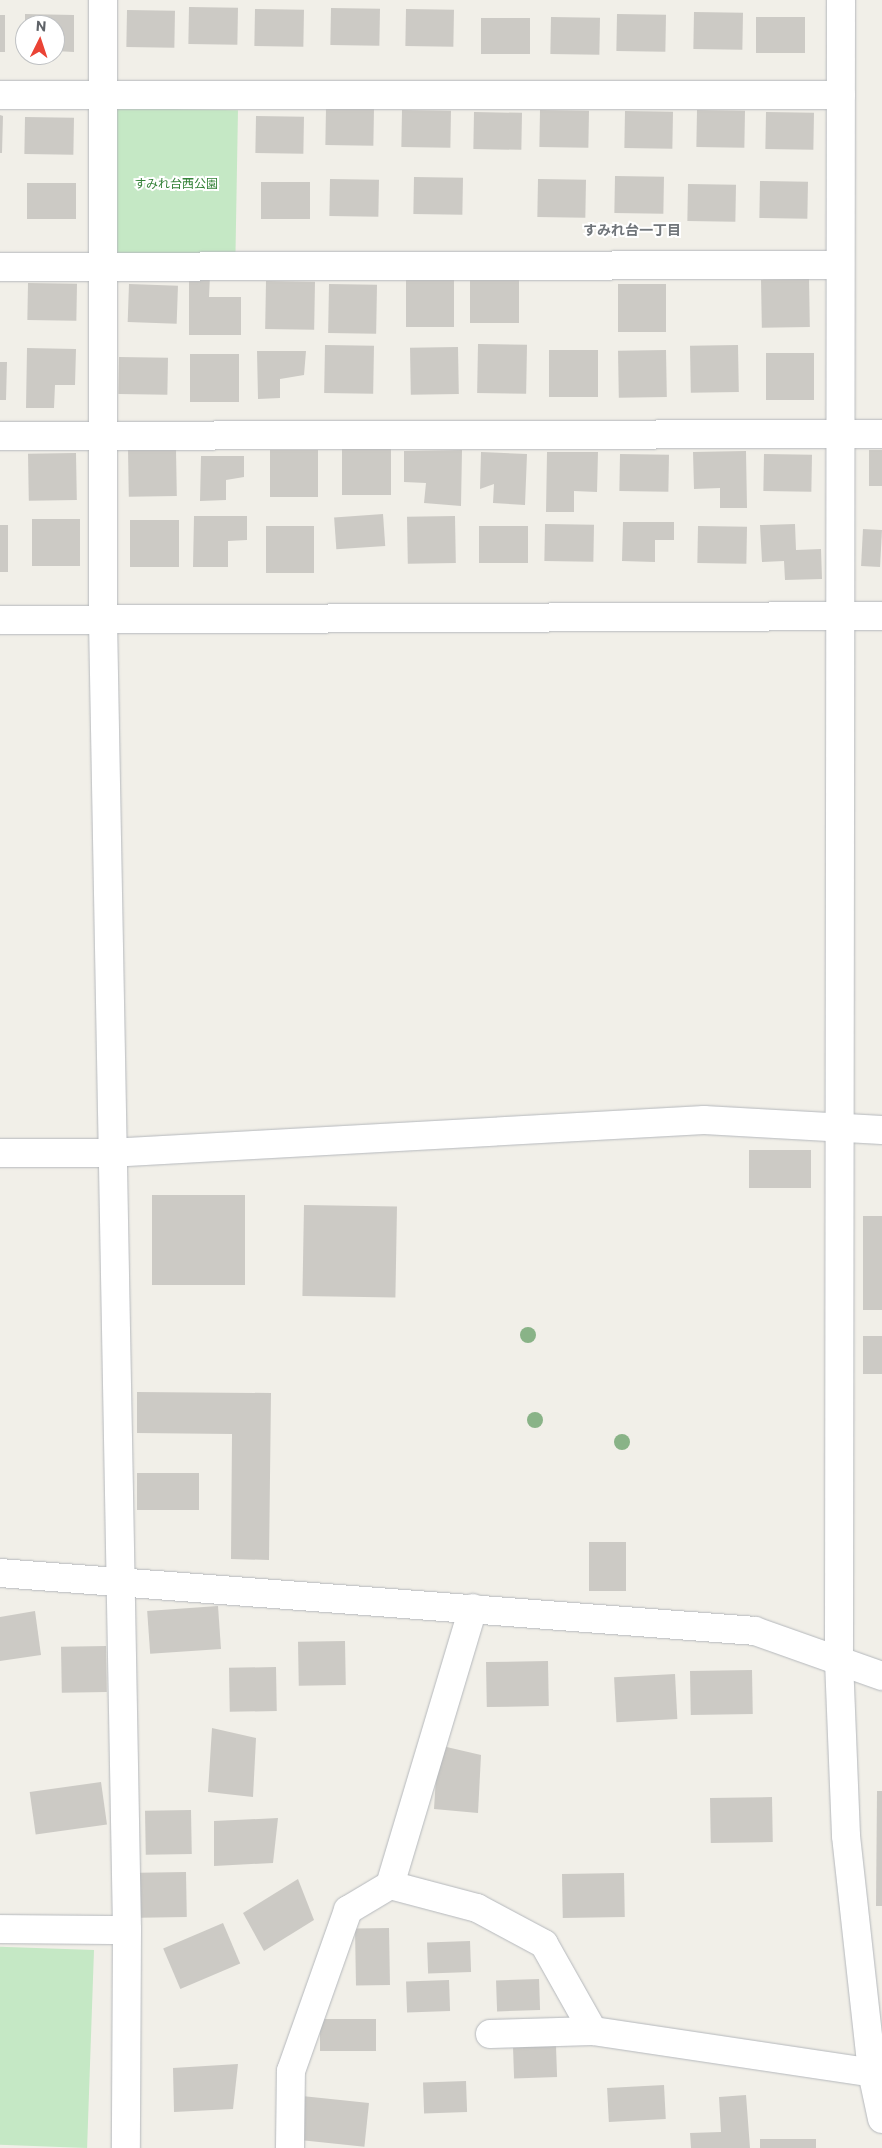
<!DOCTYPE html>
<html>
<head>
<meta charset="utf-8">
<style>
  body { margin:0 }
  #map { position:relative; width:882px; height:2148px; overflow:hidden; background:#f1efe8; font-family:Commissioner,"Noto Sans JP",sans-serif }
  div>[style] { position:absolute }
  .green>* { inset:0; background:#c5e8c5; transform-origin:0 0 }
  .building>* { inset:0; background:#cccac5; transform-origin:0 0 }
  .roads { filter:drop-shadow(0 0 1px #b5b8bc) drop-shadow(0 0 1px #b5b8bc) }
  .street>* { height:28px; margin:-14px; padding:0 14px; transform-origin:14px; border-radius:14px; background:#fff }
  .trees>* { width:16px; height:16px; margin:-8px; border-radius:50%; background:#89b387 }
  span { translate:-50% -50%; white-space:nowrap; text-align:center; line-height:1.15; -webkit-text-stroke:4px #fff; paint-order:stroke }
  .park-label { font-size:12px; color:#348238 }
  .neighbourhood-label { font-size:14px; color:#70757a; font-weight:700 }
  .north { position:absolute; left:15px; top:15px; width:50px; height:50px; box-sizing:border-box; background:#fff; border:1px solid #bfc1c3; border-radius:50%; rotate:4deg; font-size:14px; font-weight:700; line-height:20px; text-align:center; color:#5f6368 }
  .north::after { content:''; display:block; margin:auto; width:18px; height:22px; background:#ea4335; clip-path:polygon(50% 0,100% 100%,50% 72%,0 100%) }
</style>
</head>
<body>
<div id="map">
  <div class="green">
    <i style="left:114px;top:108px;width:124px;height:149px;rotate:1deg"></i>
    <i style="left:94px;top:1950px;width:198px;height:94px;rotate:92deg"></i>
  </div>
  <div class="building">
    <i style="left:189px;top:7px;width:49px;height:37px;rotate:1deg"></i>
    <i style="left:331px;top:8px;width:49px;height:37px;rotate:1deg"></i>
    <i style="left:255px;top:9px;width:49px;height:37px;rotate:1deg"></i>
    <i style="left:406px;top:9px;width:48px;height:37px;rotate:1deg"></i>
    <i style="left:127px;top:10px;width:48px;height:37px;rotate:1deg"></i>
    <i style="left:694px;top:12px;width:49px;height:37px;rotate:1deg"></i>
    <i style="clip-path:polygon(25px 14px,74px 15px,74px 52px,55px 51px,55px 25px,25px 25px)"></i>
    <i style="left:617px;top:14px;width:49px;height:37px;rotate:1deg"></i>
    <i style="left:0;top:15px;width:5px;height:37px"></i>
    <i style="left:551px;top:17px;width:49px;height:37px;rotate:1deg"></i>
    <i style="left:756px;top:17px;width:49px;height:36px"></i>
    <i style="left:481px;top:18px;width:49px;height:36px"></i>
    <i style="left:326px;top:108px;width:48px;height:37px;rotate:1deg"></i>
    <i style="left:402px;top:110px;width:49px;height:37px;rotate:1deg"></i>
    <i style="left:540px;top:110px;width:49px;height:37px;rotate:1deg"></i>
    <i style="left:697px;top:110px;width:48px;height:37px;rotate:1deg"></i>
    <i style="left:625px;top:111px;width:48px;height:37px;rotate:1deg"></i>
    <i style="left:474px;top:112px;width:48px;height:37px;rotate:1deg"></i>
    <i style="left:766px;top:112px;width:48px;height:37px;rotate:1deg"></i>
    <i style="clip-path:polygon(0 115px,3px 116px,2px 153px,0 153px)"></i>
    <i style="left:256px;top:116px;width:48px;height:37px;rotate:1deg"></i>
    <i style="left:25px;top:117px;width:49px;height:37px;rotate:1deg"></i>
    <i style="left:615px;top:176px;width:49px;height:37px;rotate:1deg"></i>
    <i style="left:414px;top:177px;width:49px;height:37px;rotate:1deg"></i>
    <i style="left:330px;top:179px;width:49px;height:37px;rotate:1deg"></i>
    <i style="left:538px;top:179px;width:48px;height:38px;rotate:1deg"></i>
    <i style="left:760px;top:181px;width:48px;height:37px;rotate:1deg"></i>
    <i style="left:261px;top:182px;width:49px;height:37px"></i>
    <i style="left:27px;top:183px;width:49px;height:36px"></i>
    <i style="left:688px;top:184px;width:48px;height:37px;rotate:1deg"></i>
    <i style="left:470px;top:275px;width:49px;height:48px"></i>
    <i style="clip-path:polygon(189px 276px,210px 276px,209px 297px,241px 297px,241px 335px,189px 335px)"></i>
    <i style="left:406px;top:279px;width:48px;height:48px"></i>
    <i style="left:809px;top:279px;width:48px;height:48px;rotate:89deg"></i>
    <i style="left:266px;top:281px;width:49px;height:48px;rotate:1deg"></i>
    <i style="left:28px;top:283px;width:49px;height:37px;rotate:1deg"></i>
    <i style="left:129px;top:284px;width:49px;height:38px;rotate:2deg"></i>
    <i style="left:329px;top:284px;width:48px;height:49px;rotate:1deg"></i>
    <i style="left:618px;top:284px;width:48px;height:48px"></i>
    <i style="left:478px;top:344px;width:49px;height:49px;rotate:1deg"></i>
    <i style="left:325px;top:345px;width:49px;height:48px;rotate:1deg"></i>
    <i style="left:738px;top:345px;width:47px;height:48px;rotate:89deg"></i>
    <i style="left:458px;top:347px;width:47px;height:48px;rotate:89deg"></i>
    <i style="clip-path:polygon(27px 348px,76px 349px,75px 385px,55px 385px,54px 408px,26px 408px)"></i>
    <i style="left:598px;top:350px;width:47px;height:49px;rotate:90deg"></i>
    <i style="left:666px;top:350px;width:47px;height:48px;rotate:89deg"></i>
    <i style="clip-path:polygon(257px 351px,306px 351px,304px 375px,280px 379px,280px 398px,258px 399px)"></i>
    <i style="left:814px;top:353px;width:47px;height:48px;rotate:90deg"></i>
    <i style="left:190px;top:354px;width:49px;height:48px"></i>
    <i style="left:119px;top:357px;width:49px;height:37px;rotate:1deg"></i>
    <i style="clip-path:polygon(0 362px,7px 362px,6px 400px,0 400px)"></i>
    <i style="left:391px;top:448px;width:47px;height:49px;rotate:90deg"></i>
    <i style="left:176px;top:449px;width:47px;height:48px;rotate:89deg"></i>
    <i style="left:318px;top:450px;width:47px;height:48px;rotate:90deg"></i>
    <i style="clip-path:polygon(462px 450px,461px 506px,424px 503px,426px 483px,404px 482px,404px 451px)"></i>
    <i style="left:869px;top:450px;width:13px;height:36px"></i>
    <i style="clip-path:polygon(746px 451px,747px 508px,720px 508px,720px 488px,694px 489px,693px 452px)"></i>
    <i style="clip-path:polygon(481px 452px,527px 454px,525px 505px,493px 503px,494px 484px,480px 489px)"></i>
    <i style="clip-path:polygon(547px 452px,598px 452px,597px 492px,574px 491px,574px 512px,546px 512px)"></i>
    <i style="left:76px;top:453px;width:47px;height:48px;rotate:89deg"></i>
    <i style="left:620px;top:454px;width:49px;height:37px;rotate:1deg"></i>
    <i style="left:764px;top:454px;width:48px;height:37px;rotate:1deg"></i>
    <i style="clip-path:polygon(201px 456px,244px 456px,244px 477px,226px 480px,226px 500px,200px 501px)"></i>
    <i style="left:383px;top:514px;width:32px;height:49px;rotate:86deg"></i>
    <i style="clip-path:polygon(194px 516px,247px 516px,247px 540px,228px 541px,228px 567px,193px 567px)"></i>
    <i style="left:455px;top:516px;width:47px;height:48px;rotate:89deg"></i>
    <i style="left:32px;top:519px;width:48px;height:47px"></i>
    <i style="left:130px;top:520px;width:49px;height:47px"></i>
    <i style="clip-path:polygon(623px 522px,674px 522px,674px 540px,655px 540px,655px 562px,622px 561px)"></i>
    <i style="left:545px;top:524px;width:49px;height:37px;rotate:1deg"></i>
    <i style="clip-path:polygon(795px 524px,796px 550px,821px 549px,822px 579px,785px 580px,784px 561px,762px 562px,760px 525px)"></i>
    <i style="left:0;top:525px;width:8px;height:47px"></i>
    <i style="left:266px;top:526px;width:48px;height:47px"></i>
    <i style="left:479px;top:526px;width:49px;height:37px"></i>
    <i style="left:698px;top:526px;width:49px;height:37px;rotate:1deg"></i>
    <i style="left:863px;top:529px;width:19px;height:37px;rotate:3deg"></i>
    <i style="left:749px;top:1150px;width:62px;height:38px"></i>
    <i style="left:152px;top:1195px;width:93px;height:90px"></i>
    <i style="left:304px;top:1205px;width:93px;height:91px;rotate:1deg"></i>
    <i style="left:863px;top:1216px;width:19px;height:94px"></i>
    <i style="left:863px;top:1336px;width:19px;height:38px"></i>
    <i style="clip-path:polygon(137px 1392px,271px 1393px,269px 1560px,231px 1559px,232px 1434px,137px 1433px)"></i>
    <i style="left:137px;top:1473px;width:62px;height:37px"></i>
    <i style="left:589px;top:1542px;width:37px;height:49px"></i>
    <i style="left:218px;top:1606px;width:43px;height:71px;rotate:86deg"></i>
    <i style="clip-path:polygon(35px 1611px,41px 1655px,0 1661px,0 1617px)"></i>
    <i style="left:345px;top:1641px;width:44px;height:47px;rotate:89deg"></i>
    <i style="left:106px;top:1646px;width:46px;height:45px;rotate:89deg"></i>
    <i style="left:548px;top:1661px;width:45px;height:62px;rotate:89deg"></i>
    <i style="left:276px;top:1667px;width:44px;height:47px;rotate:89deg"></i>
    <i style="left:752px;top:1670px;width:44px;height:62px;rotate:89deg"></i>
    <i style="left:675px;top:1674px;width:45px;height:61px;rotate:87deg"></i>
    <i style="clip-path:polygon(212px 1728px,256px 1738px,253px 1797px,208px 1792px)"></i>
    <i style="clip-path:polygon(438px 1745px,481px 1755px,478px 1813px,434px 1809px)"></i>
    <i style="left:101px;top:1782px;width:43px;height:72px;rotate:82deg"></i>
    <i style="clip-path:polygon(877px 1791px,882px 1791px,882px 1906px,876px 1906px)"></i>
    <i style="left:772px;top:1797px;width:45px;height:62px;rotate:89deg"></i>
    <i style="left:191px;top:1810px;width:44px;height:46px;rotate:89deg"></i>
    <i style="clip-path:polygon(278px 1818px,273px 1863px,214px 1866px,214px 1821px)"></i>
    <i style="left:186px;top:1872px;width:45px;height:47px;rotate:89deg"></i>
    <i style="left:624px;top:1873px;width:44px;height:62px;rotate:89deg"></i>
    <i style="clip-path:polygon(298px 1879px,314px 1920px,264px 1951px,243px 1913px)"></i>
    <i style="left:223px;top:1923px;width:44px;height:65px;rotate:67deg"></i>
    <i style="left:389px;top:1928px;width:57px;height:34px;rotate:89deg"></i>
    <i style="left:470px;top:1941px;width:31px;height:43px;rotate:88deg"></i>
    <i style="left:539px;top:1979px;width:31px;height:43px;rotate:88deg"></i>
    <i style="left:449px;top:1980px;width:31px;height:43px;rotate:88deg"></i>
    <i style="left:320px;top:2019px;width:56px;height:32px"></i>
    <i style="left:556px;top:2046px;width:31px;height:43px;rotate:88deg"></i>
    <i style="clip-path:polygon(238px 2064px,233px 2109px,174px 2112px,173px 2068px)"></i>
    <i style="left:466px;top:2081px;width:31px;height:43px;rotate:88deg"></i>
    <i style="left:664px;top:2085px;width:34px;height:57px;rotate:87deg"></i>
    <i style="clip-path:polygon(746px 2095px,750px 2148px,691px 2148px,690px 2133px,721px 2132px,719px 2097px)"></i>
    <i style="left:369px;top:2103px;width:44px;height:65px;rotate:96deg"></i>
    <i style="left:760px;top:2139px;width:56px;height:9px"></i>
  </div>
  <div class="roads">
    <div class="street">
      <i style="left:103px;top:0;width:620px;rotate:90deg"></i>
      <i style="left:103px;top:620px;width:1310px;rotate:88.95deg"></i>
      <i style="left:127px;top:1930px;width:218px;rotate:90.3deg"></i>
      <i style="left:841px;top:0;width:1661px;rotate:90.07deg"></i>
      <i style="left:839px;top:1661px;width:175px;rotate:87.7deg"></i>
      <i style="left:846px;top:1836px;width:237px;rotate:83.7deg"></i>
      <i style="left:872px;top:2072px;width:48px;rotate:78deg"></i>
      <i style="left:0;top:95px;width:841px"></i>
      <i style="left:0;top:267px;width:840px;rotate:-0.14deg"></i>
      <i style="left:0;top:436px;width:882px;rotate:-0.13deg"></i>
      <i style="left:0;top:620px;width:882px;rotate:-0.26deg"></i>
      <i style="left:0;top:1153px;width:109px"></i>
      <i style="left:109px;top:1153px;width:596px;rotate:-3.17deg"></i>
      <i style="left:704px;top:1120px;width:178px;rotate:3.2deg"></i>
      <i style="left:0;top:1573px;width:757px;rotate:4.39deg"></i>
      <i style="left:755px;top:1631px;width:135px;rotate:19.5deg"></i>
      <i style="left:390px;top:1885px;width:90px;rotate:14.8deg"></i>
      <i style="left:477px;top:1908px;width:76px;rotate:28.2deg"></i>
      <i style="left:544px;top:1944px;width:100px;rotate:60.6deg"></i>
      <i style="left:0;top:1929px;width:127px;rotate:0.5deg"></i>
      <i style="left:490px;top:2034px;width:103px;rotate:-1.7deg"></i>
      <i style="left:593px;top:2031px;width:292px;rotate:8.5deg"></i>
      <i style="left:290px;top:2148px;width:77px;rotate:-89.3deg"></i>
      <i style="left:291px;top:2071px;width:171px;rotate:-70.5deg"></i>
      <i style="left:348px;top:1910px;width:49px;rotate:-30.8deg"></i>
      <i style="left:390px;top:1885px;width:289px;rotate:-73.3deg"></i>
    </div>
  </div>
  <div class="trees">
    <i style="left:528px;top:1335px"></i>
    <i style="left:535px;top:1420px"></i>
    <i style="left:622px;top:1442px"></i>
  </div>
  <div class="park-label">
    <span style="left:176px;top:184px">すみれ台西公園</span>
  </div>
  <div class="neighbourhood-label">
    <span style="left:632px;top:230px">すみれ台一丁目</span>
  </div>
  <div class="north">N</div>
</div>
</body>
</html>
